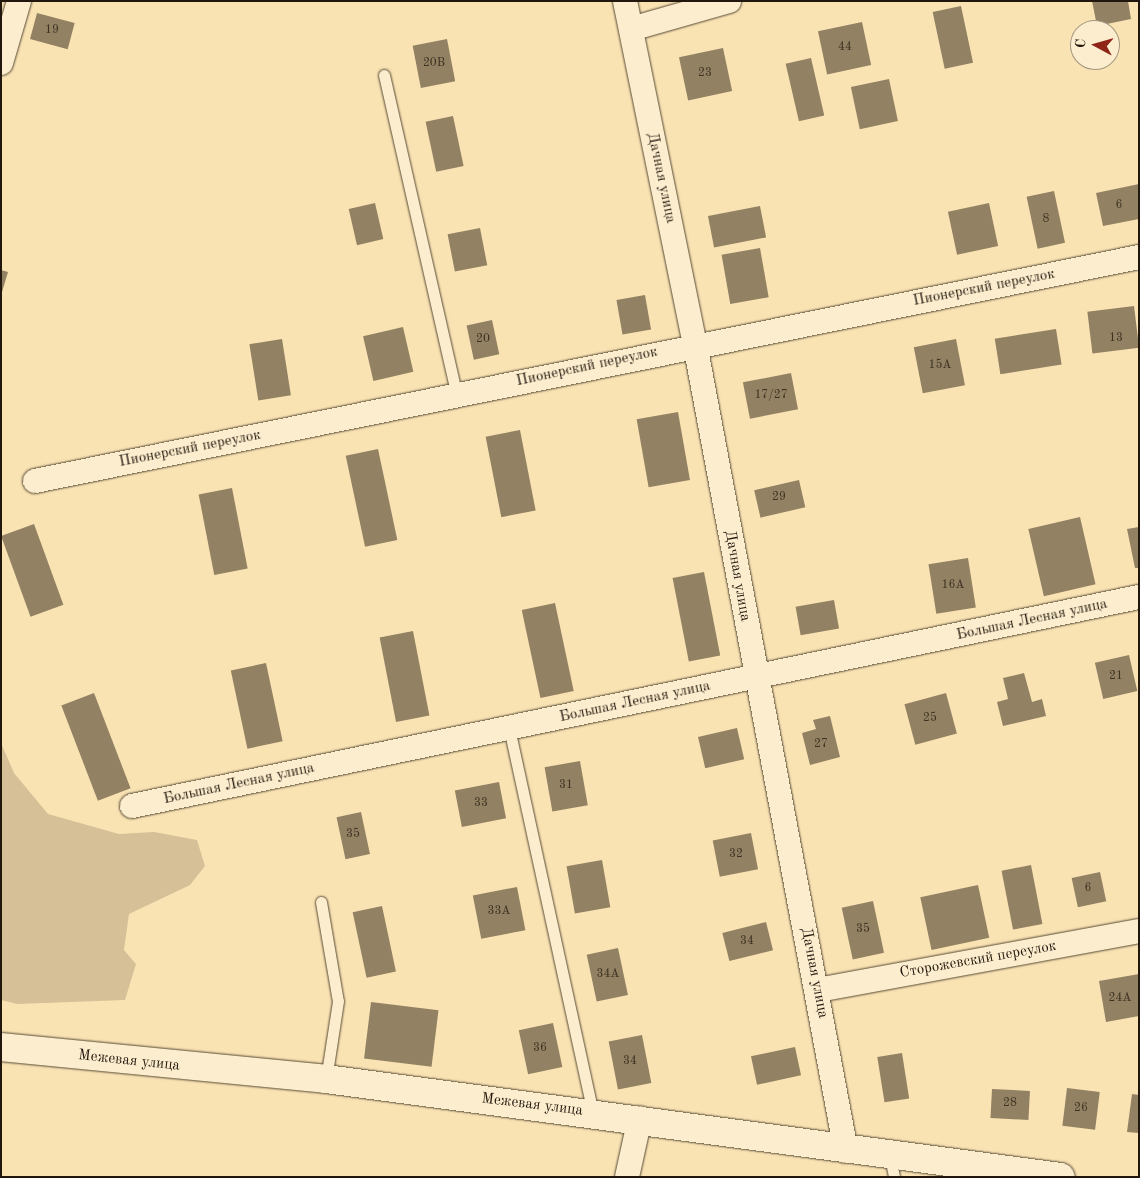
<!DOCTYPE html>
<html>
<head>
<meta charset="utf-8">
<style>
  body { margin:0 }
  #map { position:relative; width:1140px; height:1178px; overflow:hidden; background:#fae3b3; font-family:"Old Standard TT",serif }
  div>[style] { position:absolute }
  .green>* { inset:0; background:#d5c097 }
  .building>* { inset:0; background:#928163; transform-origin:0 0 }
  .roads { filter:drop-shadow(0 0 1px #574a36) drop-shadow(0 0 1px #574a36) }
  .lane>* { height:11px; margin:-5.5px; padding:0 5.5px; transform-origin:5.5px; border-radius:5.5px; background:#fcedce }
  .street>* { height:24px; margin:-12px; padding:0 12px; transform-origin:12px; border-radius:12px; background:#fcedce }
  .secondary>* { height:28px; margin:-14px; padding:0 14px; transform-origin:14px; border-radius:14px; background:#fcedce }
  span { translate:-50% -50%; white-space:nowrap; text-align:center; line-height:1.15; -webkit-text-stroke:5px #fcedce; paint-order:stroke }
  .number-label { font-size:12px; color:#3d3222 }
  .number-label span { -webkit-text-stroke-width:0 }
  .street-label { font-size:15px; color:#21170d }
  .frame { position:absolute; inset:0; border:2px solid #21170d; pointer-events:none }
  .north { position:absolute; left:1070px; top:20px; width:50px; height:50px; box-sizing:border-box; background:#fcedce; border:1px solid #a49781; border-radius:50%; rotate:276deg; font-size:14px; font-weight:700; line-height:20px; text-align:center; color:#21170d }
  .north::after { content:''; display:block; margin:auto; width:18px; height:22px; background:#8f2418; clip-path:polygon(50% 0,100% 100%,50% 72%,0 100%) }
</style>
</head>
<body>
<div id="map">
  <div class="green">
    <i style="clip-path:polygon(1px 743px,14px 773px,48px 814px,119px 834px,154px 832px,197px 840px,205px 866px,190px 885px,129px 914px,124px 950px,136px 964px,125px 1000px,17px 1004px,1px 1000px)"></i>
  </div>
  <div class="building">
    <i style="clip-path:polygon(1092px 1px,1128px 1px,1131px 19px,1097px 26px)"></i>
    <i style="left:961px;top:6px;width:58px;height:29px;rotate:78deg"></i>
    <i style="left:37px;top:13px;width:39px;height:27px;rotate:15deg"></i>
    <i style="left:862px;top:22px;width:44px;height:45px;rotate:78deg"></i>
    <i style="left:447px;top:39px;width:43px;height:35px;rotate:79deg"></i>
    <i style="left:723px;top:48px;width:44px;height:45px;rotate:78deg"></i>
    <i style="left:811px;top:58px;width:59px;height:26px;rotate:77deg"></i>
    <i style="left:889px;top:79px;width:43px;height:39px;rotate:78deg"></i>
    <i style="left:453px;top:116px;width:51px;height:28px;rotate:78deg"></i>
    <i style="clip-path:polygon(1139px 184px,1139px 219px,1103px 226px,1096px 193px)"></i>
    <i style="left:1054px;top:191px;width:53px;height:28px;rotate:78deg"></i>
    <i style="left:375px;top:203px;width:37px;height:27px;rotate:77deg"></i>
    <i style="left:989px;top:203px;width:44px;height:42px;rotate:78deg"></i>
    <i style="left:760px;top:206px;width:32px;height:53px;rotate:79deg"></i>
    <i style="left:480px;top:228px;width:38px;height:33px;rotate:79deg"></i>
    <i style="left:760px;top:248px;width:50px;height:39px;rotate:80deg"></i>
    <i style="clip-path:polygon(1px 270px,8px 272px,2px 292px,1px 292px)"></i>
    <i style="left:645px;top:295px;width:35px;height:29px;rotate:80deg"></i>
    <i style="left:1134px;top:306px;width:42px;height:47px;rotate:83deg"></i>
    <i style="left:492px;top:320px;width:35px;height:26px;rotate:78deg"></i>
    <i style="left:403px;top:327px;width:46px;height:41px;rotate:77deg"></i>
    <i style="left:1056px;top:329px;width:36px;height:62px;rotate:81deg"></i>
    <i style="left:282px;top:339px;width:57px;height:33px;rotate:81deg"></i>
    <i style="left:956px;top:339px;width:47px;height:43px;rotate:79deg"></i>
    <i style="left:791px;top:373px;width:37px;height:49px;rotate:79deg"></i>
    <i style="left:678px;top:412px;width:69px;height:42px;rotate:80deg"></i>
    <i style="left:520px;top:430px;width:82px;height:35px;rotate:79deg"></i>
    <i style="left:378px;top:449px;width:93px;height:33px;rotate:78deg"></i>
    <i style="left:799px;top:480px;width:28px;height:46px;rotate:77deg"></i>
    <i style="left:232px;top:488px;width:82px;height:34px;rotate:79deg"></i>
    <i style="left:1080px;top:517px;width:69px;height:53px;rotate:77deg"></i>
    <i style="left:34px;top:524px;width:86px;height:35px;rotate:70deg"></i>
    <i style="clip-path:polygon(1139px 527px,1139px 568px,1135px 568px,1127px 529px)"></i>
    <i style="left:968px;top:558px;width:50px;height:40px;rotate:81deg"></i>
    <i style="left:704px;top:572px;width:85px;height:32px;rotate:79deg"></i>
    <i style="left:834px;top:600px;width:29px;height:39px;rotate:80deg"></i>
    <i style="left:555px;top:603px;width:90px;height:34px;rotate:78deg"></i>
    <i style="left:413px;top:631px;width:86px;height:34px;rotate:79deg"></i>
    <i style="left:1129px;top:655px;width:37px;height:35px;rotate:77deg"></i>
    <i style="left:266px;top:663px;width:80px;height:36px;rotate:78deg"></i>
    <i style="clip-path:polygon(1024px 673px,1032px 702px,1042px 699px,1046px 716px,1003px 726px,997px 702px,1008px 699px,1003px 678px)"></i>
    <i style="left:94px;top:693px;width:102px;height:35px;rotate:69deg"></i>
    <i style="left:946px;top:693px;width:42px;height:43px;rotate:75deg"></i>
    <i style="clip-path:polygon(830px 716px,840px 757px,810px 765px,802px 733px,816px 729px,813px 720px)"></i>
    <i style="left:737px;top:728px;width:32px;height:40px;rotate:77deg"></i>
    <i style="left:580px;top:761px;width:45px;height:36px;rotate:80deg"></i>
    <i style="left:499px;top:782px;width:37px;height:45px;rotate:79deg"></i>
    <i style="left:361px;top:812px;width:43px;height:25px;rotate:78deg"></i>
    <i style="left:751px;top:833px;width:37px;height:39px;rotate:79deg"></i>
    <i style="left:602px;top:860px;width:48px;height:36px;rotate:80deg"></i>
    <i style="left:1031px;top:865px;width:60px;height:30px;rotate:79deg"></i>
    <i style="left:1100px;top:872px;width:30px;height:29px;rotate:78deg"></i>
    <i style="left:978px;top:885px;width:54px;height:59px;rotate:78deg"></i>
    <i style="left:517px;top:887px;width:44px;height:45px;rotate:79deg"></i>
    <i style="left:873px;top:901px;width:53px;height:32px;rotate:78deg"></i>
    <i style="left:382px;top:906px;width:67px;height:30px;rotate:78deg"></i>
    <i style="left:766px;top:922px;width:29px;height:45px;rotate:76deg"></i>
    <i style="left:618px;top:948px;width:48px;height:32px;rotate:78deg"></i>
    <i style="clip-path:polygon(1139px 974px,1139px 1016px,1106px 1022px,1099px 981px)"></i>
    <i style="left:371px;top:1002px;width:68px;height:57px;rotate:7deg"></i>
    <i style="left:553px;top:1023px;width:45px;height:35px;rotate:78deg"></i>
    <i style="left:642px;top:1035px;width:49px;height:34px;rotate:79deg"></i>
    <i style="left:795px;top:1047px;width:29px;height:45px;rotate:78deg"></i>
    <i style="left:902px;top:1053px;width:46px;height:25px;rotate:81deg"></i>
    <i style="left:1067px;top:1088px;width:33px;height:38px;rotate:7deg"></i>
    <i style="left:992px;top:1089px;width:38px;height:29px;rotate:3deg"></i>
    <i style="clip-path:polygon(1132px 1094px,1139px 1095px,1139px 1133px,1127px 1132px)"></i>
  </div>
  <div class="roads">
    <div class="lane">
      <i style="left:384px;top:75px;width:329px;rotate:77.2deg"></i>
      <i style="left:509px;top:728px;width:394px;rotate:77.7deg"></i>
      <i style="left:321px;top:902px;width:100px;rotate:80.3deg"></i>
      <i style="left:338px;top:1001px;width:79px;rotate:98.7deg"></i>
      <i style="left:890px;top:1156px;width:21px;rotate:79deg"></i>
    </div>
    <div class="street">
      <i style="left:625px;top:1px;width:350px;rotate:78.5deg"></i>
      <i style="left:695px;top:344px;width:821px;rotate:79.4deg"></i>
      <i style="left:631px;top:29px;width:102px;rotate:-15.9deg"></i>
      <i style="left:1px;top:63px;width:65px;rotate:-73.8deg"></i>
      <i style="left:35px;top:481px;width:1126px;rotate:-11.47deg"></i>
      <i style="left:132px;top:806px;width:1028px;rotate:-11.73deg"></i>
      <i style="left:818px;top:990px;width:326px;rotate:-10.4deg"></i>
      <i style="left:627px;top:1177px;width:60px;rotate:-77.6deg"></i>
    </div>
    <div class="secondary">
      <i style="left:1px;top:1047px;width:327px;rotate:5.6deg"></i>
      <i style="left:326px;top:1079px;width:741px;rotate:7.6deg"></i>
    </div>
  </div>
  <div class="number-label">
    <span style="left:52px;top:31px">19</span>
    <span style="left:845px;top:48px">44</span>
    <span style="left:434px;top:64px">20В</span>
    <span style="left:705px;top:74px">23</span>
    <span style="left:1119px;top:206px">6</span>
    <span style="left:1046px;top:220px">8</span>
    <span style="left:1116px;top:339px">13</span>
    <span style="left:483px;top:340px">20</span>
    <span style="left:940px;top:366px">15А</span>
    <span style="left:771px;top:396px">17/27</span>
    <span style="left:779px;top:498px">29</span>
    <span style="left:953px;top:586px">16А</span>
    <span style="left:1116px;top:677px">21</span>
    <span style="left:930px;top:719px">25</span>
    <span style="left:821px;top:745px">27</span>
    <span style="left:566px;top:786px">31</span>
    <span style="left:481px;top:804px">33</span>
    <span style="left:353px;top:835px">35</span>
    <span style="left:736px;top:855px">32</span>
    <span style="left:1088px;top:889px">6</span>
    <span style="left:499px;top:912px">33А</span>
    <span style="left:863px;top:930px">35</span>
    <span style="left:747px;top:942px">34</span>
    <span style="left:608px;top:975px">34А</span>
    <span style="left:1120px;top:999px">24А</span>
    <span style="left:540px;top:1049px">36</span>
    <span style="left:630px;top:1062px">34</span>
    <span style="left:1010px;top:1104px">28</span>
    <span style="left:1081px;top:1109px">26</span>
  </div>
  <div class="street-label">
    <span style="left:661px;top:178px;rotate:78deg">Дачная улица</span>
    <span style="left:984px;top:288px;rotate:-11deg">Пионерский переулок</span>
    <span style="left:587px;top:367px;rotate:-12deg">Пионерский переулок</span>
    <span style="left:190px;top:449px;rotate:-11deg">Пионерский переулок</span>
    <span style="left:737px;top:576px;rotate:80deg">Дачная улица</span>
    <span style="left:1032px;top:620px;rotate:-12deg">Большая Лесная улица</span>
    <span style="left:635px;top:702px;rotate:-12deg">Большая Лесная улица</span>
    <span style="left:239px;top:784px;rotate:-12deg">Большая Лесная улица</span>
    <span style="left:978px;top:960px;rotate:-10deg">Сторожевский переулок</span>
    <span style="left:814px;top:973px;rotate:79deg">Дачная улица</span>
    <span style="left:129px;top:1061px;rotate:6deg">Межевая улица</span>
    <span style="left:532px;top:1105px;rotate:7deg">Межевая улица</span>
  </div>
  <div class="frame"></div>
  <div class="north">С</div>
</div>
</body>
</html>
